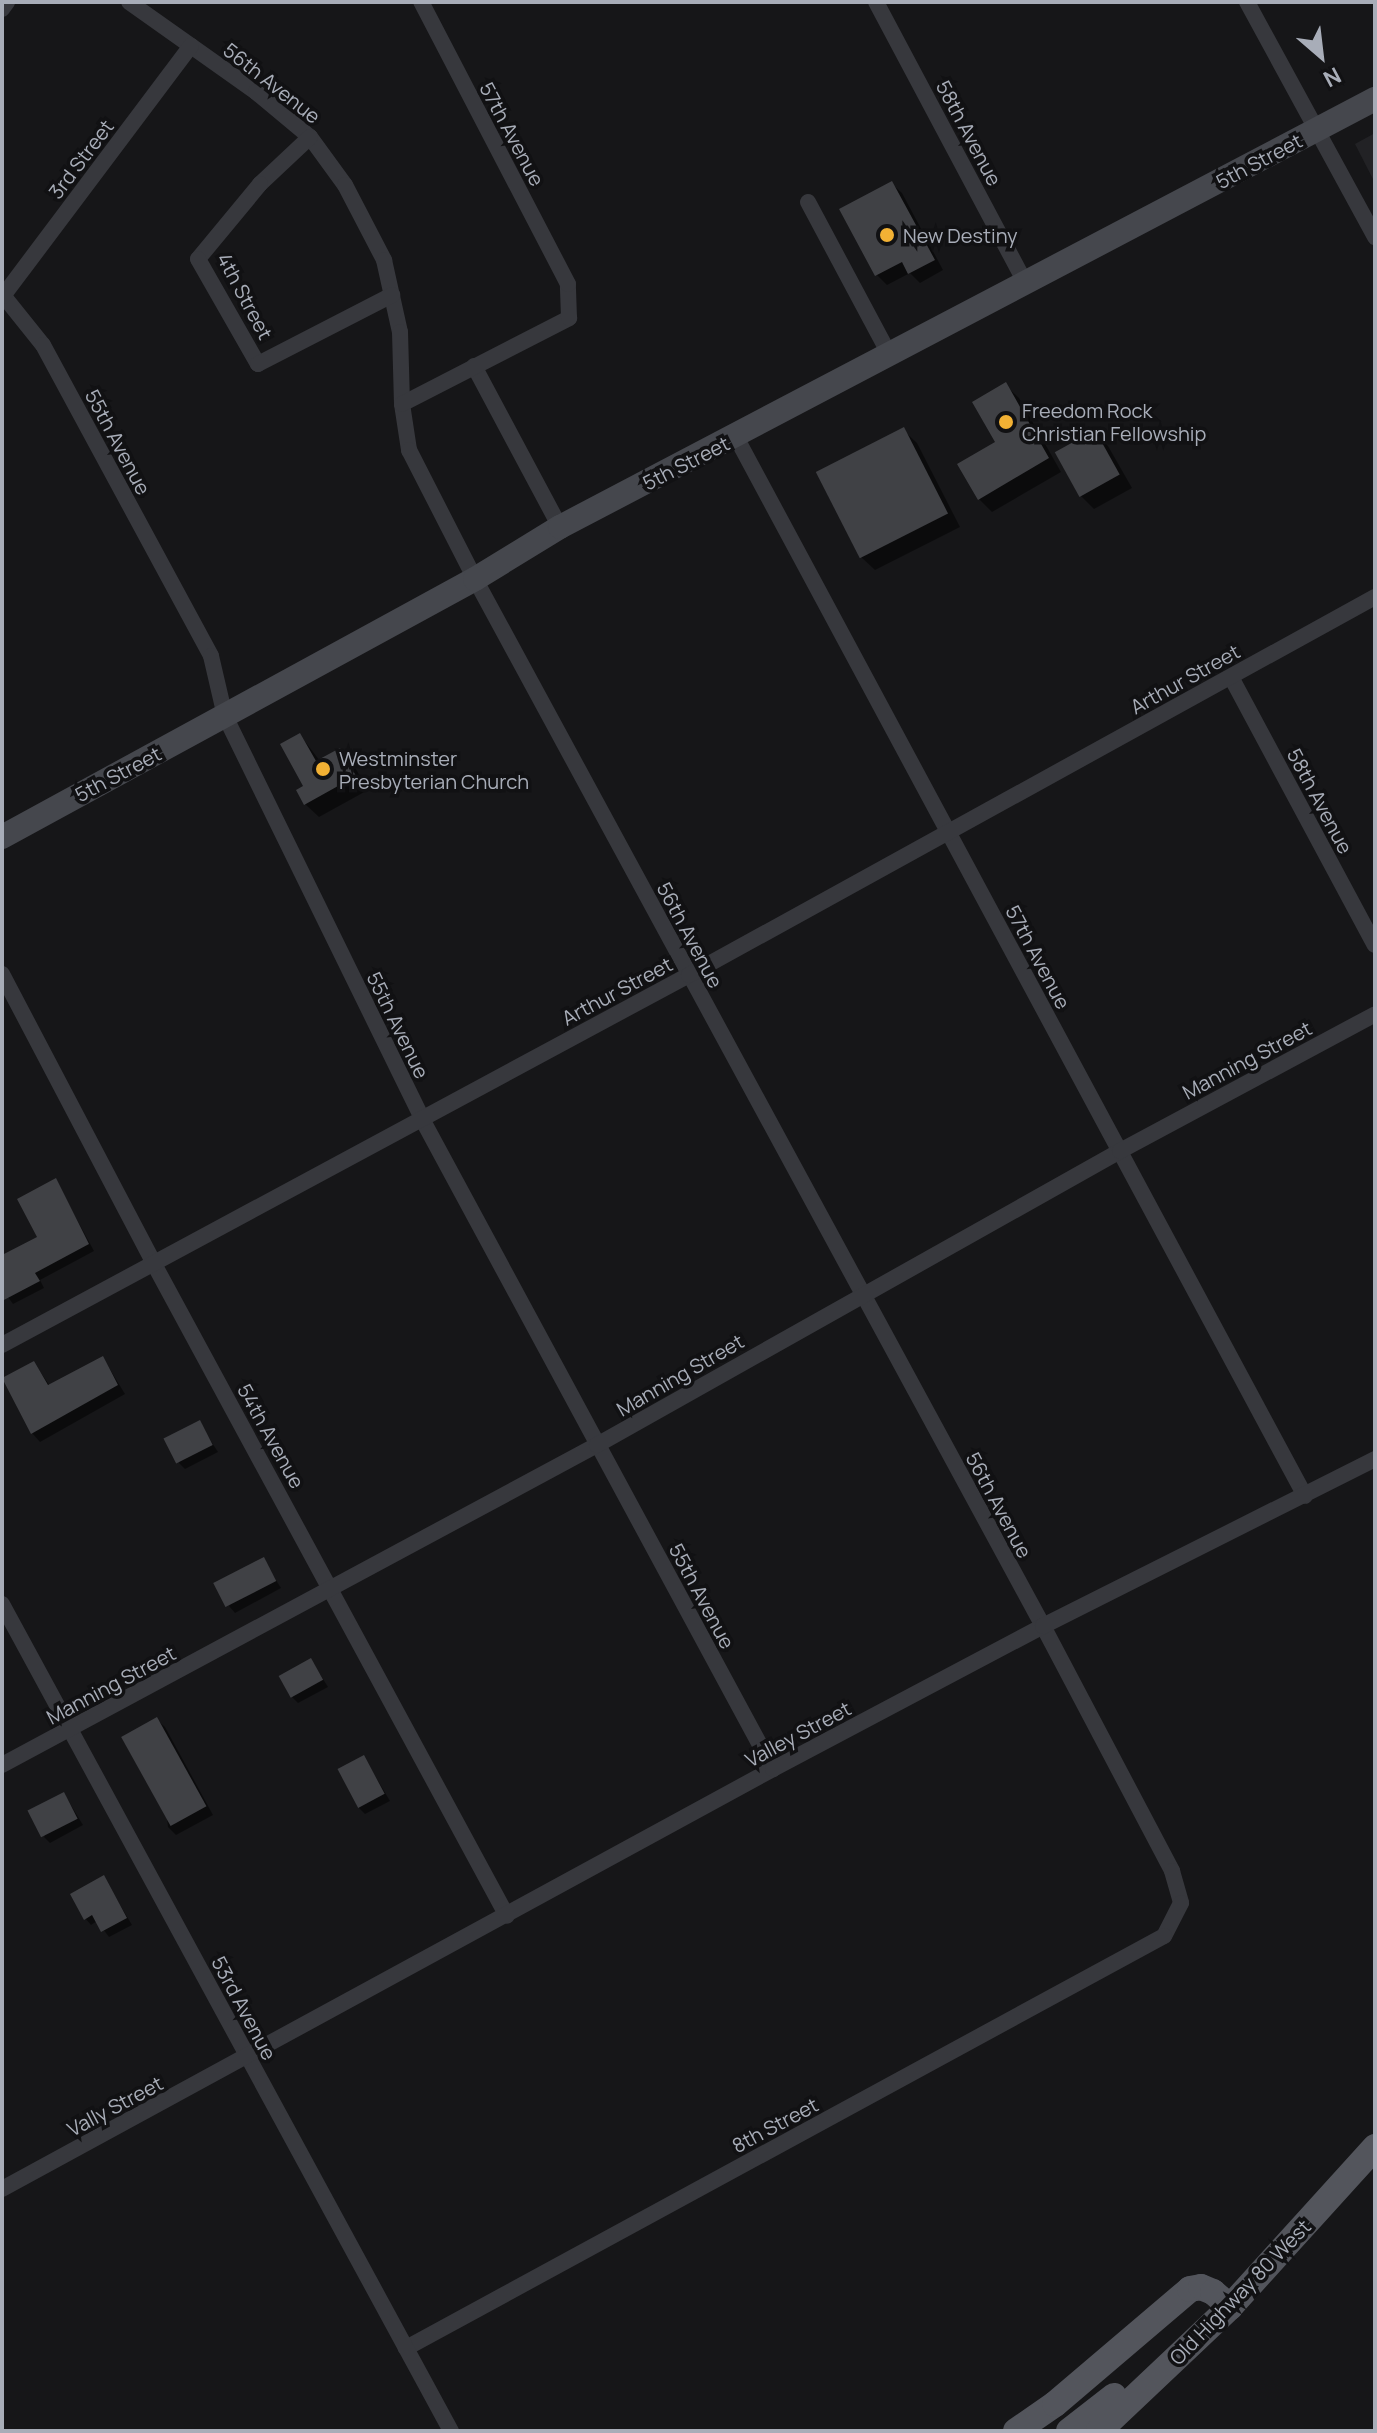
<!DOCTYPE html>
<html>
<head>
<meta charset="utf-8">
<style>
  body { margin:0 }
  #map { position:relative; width:1377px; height:2433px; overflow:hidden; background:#161618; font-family:Manrope,sans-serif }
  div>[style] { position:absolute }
  .built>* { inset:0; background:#222225 }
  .shadow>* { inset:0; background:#0007 }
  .building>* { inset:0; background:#404145; transform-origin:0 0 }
  .street>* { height:16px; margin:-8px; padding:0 8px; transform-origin:8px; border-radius:8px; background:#37383d }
  .secondary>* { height:24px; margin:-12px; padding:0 12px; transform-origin:12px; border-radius:12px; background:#45474d }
  .primary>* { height:26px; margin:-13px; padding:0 13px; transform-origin:13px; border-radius:13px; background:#53555c }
  .dots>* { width:22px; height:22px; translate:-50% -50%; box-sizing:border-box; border:4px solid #111113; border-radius:50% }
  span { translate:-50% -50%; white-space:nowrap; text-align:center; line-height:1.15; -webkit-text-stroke:7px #111113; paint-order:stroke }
  .street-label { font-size:20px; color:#a8adb8 }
  .poi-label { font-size:20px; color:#a8adb8 }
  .left { translate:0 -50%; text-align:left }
  .frame { position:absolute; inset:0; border:4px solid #a8adb8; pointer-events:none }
  .north { position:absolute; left:1281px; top:16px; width:80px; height:80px; -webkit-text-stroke:6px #111113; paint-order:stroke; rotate:152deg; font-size:22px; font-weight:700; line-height:32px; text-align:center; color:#a8adb8 }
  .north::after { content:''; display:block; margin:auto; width:28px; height:36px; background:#a8adb8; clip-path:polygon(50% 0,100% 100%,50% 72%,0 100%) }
</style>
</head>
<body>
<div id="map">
  <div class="built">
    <i style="clip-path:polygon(1375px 133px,1375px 183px,1355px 144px)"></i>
  </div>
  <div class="shadow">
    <i style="clip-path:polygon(892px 184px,902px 193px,943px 270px,920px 283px,910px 273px,887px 285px,877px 275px,842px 210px)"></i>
    <i style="clip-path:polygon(1005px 385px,1019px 398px,1061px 472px,992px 512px,979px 499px,997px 443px)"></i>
    <i style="clip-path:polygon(903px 430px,917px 443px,960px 527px,875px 570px,861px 557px)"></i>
    <i style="clip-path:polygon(1095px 432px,1108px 446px,1132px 488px,1094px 509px,1081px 496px)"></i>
    <i style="clip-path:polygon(300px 735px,320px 761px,340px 751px,353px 764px,368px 790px,319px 817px,305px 804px)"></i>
    <i style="clip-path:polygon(56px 1181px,94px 1251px,40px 1280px,44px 1288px,13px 1304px,2px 1289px,2px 1258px,40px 1237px)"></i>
    <i style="clip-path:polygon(103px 1358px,125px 1394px,40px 1442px,32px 1433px,34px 1363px,50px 1386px)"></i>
    <i style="clip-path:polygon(199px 1423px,218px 1452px,185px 1469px,179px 1463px)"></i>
    <i style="clip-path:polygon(263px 1560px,281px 1588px,235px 1613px,229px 1606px)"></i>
    <i style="clip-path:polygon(311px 1660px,328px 1687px,298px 1703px,291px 1696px)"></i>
    <i style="clip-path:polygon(156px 1719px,165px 1727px,213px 1815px,176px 1835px,168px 1827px)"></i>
    <i style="clip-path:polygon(364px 1757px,390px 1801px,365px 1814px,359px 1808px)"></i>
    <i style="clip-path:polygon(64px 1794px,83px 1825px,50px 1843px,44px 1837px)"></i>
    <i style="clip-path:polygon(104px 1878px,132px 1925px,109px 1937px,97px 1921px,91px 1925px,85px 1918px)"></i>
  </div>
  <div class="building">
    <i style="clip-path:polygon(892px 181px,935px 260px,908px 274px,902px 262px,875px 276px,839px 209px)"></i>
    <i style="clip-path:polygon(1006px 382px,1049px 458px,978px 500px,957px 464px,995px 442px,972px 402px)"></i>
    <i style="left:904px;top:427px;width:97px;height:99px;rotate:63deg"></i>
    <i style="left:1095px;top:430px;width:51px;height:46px;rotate:61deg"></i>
    <i style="clip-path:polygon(300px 733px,316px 761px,340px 748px,356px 776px,304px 805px,296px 790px,303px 786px,280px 744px)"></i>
    <i style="clip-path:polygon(56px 1178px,89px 1244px,35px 1273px,40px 1281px,2px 1301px,2px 1255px,37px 1237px,17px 1199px)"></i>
    <i style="clip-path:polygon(103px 1356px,118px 1385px,31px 1434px,2px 1378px,34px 1361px,48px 1385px)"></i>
    <i style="left:200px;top:1420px;width:28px;height:41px;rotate:63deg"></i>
    <i style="left:264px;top:1557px;width:27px;height:57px;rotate:63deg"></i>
    <i style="left:311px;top:1658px;width:25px;height:37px;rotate:61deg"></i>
    <i style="left:157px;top:1717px;width:102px;height:41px;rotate:61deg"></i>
    <i style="left:364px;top:1755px;width:44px;height:30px;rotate:62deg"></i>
    <i style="left:64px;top:1792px;width:30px;height:41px;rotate:63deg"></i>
    <i style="clip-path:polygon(104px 1875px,127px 1918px,101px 1932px,92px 1915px,84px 1920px,70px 1894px)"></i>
  </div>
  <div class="street">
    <i style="left:129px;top:2px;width:156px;rotate:35.3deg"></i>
    <i style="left:256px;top:92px;width:70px;rotate:39.8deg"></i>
    <i style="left:310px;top:137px;width:59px;rotate:53.9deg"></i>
    <i style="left:345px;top:185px;width:85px;rotate:62.5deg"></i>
    <i style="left:384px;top:260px;width:74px;rotate:77.5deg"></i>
    <i style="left:400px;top:332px;width:72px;rotate:88.4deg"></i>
    <i style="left:402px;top:404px;width:47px;rotate:81.3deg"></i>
    <i style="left:409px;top:450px;width:145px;rotate:62.9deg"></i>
    <i style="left:475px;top:579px;width:1191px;rotate:61.52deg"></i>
    <i style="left:1043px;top:1626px;width:277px;rotate:62.2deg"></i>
    <i style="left:1172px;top:1871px;width:33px;rotate:74deg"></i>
    <i style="left:1181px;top:1903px;width:37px;rotate:117deg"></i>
    <i style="left:1164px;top:1936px;width:863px;rotate:151.47deg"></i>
    <i style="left:876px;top:2px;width:319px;rotate:62deg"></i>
    <i style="left:1247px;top:2px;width:268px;rotate:61.4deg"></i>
    <i style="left:2px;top:9px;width:9px;rotate:-54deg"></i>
    <i style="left:310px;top:137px;width:69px;rotate:136.8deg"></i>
    <i style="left:260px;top:184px;width:97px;rotate:129.6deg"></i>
    <i style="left:198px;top:259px;width:121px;rotate:60.3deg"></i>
    <i style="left:258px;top:364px;width:151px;rotate:-27.2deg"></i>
    <i style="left:808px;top:202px;width:172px;rotate:61.9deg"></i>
    <i style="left:2px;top:294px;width:65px;rotate:51.2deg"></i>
    <i style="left:43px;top:345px;width:353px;rotate:61.6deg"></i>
    <i style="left:211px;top:656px;width:62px;rotate:76.9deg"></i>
    <i style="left:225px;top:716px;width:449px;rotate:63.9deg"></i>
    <i style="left:422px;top:1119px;width:739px;rotate:61.63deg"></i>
    <i style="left:3px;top:296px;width:313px;rotate:-53.1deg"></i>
    <i style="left:474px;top:366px;width:183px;rotate:61.9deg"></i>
    <i style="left:402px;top:404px;width:188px;rotate:-27.2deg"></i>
    <i style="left:569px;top:318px;width:34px;rotate:-92deg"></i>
    <i style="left:568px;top:284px;width:318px;rotate:-117.5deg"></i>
    <i style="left:736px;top:437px;width:1202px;rotate:61.75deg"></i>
    <i style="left:1231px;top:677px;width:304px;rotate:61.8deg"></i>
    <i style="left:2px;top:974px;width:327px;rotate:62.3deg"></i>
    <i style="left:154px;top:1264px;width:741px;rotate:61.57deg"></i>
    <i style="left:2px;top:1345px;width:780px;rotate:-28.31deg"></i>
    <i style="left:689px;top:975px;width:783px;rotate:-28.86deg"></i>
    <i style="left:2px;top:1604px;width:941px;rotate:61.5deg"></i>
    <i style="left:2px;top:1765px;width:676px;rotate:-28.27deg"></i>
    <i style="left:597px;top:1445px;width:600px;rotate:-29.34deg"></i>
    <i style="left:1120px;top:1151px;width:289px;rotate:-28.2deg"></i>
    <i style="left:2px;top:2189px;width:878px;rotate:-28.58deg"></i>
    <i style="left:773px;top:1769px;width:306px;rotate:-27.9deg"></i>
    <i style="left:1043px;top:1626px;width:372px;rotate:-26.7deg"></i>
  </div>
  <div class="secondary">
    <i style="left:2px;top:837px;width:539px;rotate:-28.61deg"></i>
    <i style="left:475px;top:579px;width:100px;rotate:-31.5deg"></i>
    <i style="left:560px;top:527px;width:921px;rotate:-27.71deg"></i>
  </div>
  <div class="primary">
    <i style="left:1016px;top:2431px;width:47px;rotate:-34.7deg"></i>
    <i style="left:1055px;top:2404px;width:177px;rotate:-40.4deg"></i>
    <i style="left:1190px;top:2289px;width:11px;rotate:-10deg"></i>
    <i style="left:1201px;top:2287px;width:13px;rotate:23deg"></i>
    <i style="left:1213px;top:2292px;width:23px;rotate:41deg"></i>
    <i style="left:1069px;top:2431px;width:57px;rotate:-37.9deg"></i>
    <i style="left:1099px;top:2431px;width:180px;rotate:-43.4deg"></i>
    <i style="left:1230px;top:2307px;width:216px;rotate:-47.8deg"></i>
  </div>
  <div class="dots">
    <i style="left:887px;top:235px;background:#f2b134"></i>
    <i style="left:1006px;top:422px;background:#f2b134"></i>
    <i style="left:323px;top:769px;background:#f2b134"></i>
  </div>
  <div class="street-label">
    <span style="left:272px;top:83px;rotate:38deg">56th Avenue</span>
    <span style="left:969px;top:133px;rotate:62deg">58th Avenue</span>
    <span style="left:512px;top:134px;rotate:62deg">57th Avenue</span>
    <span style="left:81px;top:159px;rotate:-53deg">3rd Street</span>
    <span style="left:1259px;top:161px;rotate:-28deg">5th Street</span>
    <span style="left:245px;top:296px;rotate:62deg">4th Street</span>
    <span style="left:118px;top:442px;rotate:62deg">55th Avenue</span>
    <span style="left:686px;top:463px;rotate:-27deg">5th Street</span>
    <span style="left:1185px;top:679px;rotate:-29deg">Arthur Street</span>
    <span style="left:118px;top:774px;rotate:-28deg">5th Street</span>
    <span style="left:1320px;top:801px;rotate:62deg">58th Avenue</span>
    <span style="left:690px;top:935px;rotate:62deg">56th Avenue</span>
    <span style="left:1038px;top:957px;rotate:62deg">57th Avenue</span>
    <span style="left:617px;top:991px;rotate:-28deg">Arthur Street</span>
    <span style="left:398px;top:1025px;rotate:64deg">55th Avenue</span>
    <span style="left:1247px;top:1060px;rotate:-28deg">Manning Street</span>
    <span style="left:680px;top:1375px;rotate:-30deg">Manning Street</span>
    <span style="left:271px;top:1436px;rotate:61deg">54th Avenue</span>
    <span style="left:999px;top:1505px;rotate:62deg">56th Avenue</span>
    <span style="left:702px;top:1596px;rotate:62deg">55th Avenue</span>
    <span style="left:111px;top:1685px;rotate:-28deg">Manning Street</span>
    <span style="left:798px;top:1734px;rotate:-28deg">Valley Street</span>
    <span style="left:244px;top:2008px;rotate:62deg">53rd Avenue</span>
    <span style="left:115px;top:2106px;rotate:-28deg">Vally Street</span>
    <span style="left:775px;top:2125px;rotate:-28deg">8th Street</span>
    <span style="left:1240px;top:2292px;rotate:-46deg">Old Highway 80 West</span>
  </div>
  <div class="poi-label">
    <span class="left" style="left:903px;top:235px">New Destiny</span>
    <span class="left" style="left:1022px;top:422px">Freedom Rock<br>Christian Fellowship</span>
    <span class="left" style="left:339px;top:770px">Westminster<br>Presbyterian Church</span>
  </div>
  <div class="frame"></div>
  <div class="north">N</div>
</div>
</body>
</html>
